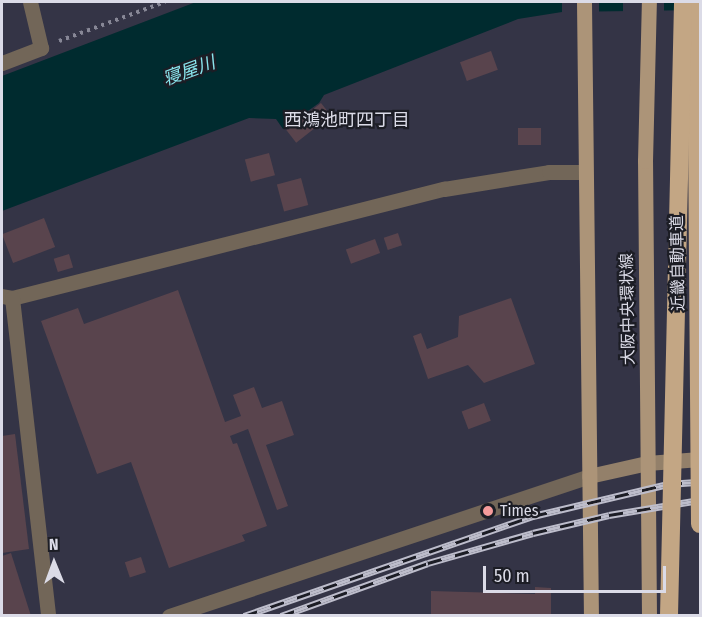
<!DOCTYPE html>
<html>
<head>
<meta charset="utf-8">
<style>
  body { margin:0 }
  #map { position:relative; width:702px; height:617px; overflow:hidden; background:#343446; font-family:"Fira Sans Condensed","Noto Sans JP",sans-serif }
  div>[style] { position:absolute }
  .water>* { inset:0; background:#002b2f }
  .pier>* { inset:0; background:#343446; transform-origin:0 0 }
  .building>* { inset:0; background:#59444d; transform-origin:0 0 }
  .path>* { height:4px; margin-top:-2px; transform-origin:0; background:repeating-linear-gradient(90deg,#878796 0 3px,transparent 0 7.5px) }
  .street>* { height:15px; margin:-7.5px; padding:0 7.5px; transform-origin:7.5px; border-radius:7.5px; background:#726658 }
  .secondary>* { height:15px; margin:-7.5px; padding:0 7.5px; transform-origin:7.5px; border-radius:7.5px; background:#93806a }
  .primary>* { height:15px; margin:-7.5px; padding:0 7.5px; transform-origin:7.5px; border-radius:7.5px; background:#ac9478 }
  .rail>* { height:7px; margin-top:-3.5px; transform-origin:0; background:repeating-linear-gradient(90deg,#1c1d25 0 14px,#bdbdcb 0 28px); box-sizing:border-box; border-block:2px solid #bdbdcb }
  .highway-bridge>* { height:18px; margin:-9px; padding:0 9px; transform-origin:9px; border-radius:9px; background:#c3a684 }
  .dots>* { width:16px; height:16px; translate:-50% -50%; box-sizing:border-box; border:3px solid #1c1d25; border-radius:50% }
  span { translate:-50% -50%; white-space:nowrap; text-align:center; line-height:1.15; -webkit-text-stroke:4.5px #1c1d25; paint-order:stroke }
  .street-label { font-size:16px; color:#dbdbe7 }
  .poi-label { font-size:16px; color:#dbdbe7 }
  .left { translate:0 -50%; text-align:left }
  .water-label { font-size:18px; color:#89e4ec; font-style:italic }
  .neighbourhood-label { font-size:18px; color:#dbdbe7 }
  .frame { position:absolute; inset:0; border:3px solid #dbdbe7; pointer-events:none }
  .north { position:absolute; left:24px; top:533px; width:60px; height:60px; -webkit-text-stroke:4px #1c1d25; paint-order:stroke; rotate:359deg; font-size:16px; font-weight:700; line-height:24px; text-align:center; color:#dbdbe7 }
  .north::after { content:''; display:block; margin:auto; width:21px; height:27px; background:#dbdbe7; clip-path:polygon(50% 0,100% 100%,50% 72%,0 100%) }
  .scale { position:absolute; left:483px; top:566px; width:183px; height:27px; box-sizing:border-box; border:3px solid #dbdbe7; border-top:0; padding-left:8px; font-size:18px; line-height:21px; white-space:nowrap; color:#dbdbe7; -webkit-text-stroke:4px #1c1d25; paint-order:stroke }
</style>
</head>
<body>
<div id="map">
  <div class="water">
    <i style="clip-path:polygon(196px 2px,700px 2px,700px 10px,562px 12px,518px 19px,324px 95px,319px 103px,283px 129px,276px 119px,249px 118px,2px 211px,2px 76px)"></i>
  </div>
  <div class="pier">
    <i style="left:562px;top:2px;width:37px;height:13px"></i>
    <i style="left:623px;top:2px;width:41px;height:11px"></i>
  </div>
  <div class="building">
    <i style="left:491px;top:51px;width:20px;height:33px;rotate:70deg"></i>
    <i style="left:321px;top:103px;width:16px;height:44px;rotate:52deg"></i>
    <i style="left:541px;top:128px;width:17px;height:23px;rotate:90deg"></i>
    <i style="left:269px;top:153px;width:23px;height:25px;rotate:75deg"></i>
    <i style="left:301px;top:178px;width:28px;height:25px;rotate:75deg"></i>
    <i style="left:44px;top:218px;width:31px;height:45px;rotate:69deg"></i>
    <i style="left:398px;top:233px;width:13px;height:15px;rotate:72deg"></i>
    <i style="left:375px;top:239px;width:15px;height:31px;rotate:70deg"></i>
    <i style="left:69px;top:254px;width:14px;height:16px;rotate:73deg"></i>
    <i style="clip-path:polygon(178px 290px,225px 422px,241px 416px,233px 395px,254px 387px,262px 408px,282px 401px,294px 435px,266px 445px,288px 506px,277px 510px,248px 429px,230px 436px,233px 444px,237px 443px,267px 526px,242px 535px,245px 541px,169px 568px,131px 462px,97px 474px,41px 321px,78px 308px,84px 324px)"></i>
    <i style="clip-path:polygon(511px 298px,535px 364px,484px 383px,468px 365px,428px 379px,413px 336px,421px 333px,427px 349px,458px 337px,459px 316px)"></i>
    <i style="left:484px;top:403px;width:19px;height:24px;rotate:69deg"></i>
    <i style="clip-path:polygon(15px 434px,29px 549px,2px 553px,2px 436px)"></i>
    <i style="clip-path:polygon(11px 553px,31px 616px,2px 616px,2px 556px)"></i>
    <i style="left:141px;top:557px;width:16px;height:17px;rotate:72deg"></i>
    <i style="clip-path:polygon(535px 587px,551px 588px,551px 616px,431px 616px,431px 591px,535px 594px)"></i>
  </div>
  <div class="path">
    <i style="left:59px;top:41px;width:113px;rotate:-20.2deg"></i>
  </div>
  <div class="street">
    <i style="left:2px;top:63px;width:42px;rotate:-21deg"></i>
    <i style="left:41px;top:48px;width:47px;rotate:-103.4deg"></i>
    <i style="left:2px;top:296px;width:10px;rotate:11deg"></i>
    <i style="left:12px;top:298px;width:446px;rotate:-14.2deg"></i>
    <i style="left:444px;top:189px;width:106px;rotate:-9.2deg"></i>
    <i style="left:549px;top:172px;width:36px"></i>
    <i style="left:12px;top:298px;width:320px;rotate:83.5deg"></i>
    <i style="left:169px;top:616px;width:443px;rotate:-18.4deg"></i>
  </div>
  <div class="secondary">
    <i style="left:589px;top:476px;width:59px;rotate:-12.6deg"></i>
    <i style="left:647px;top:463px;width:53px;rotate:-4.3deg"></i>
  </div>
  <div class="primary">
    <i style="left:584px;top:2px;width:614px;rotate:89.35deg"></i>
    <i style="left:649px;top:616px;width:455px;rotate:-90.5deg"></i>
    <i style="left:645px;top:161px;width:159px;rotate:-88.6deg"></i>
  </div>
  <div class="rail">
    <i style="left:244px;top:616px;width:306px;rotate:-19.1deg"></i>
    <i style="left:533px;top:516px;width:139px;rotate:-13.3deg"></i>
    <i style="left:668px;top:484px;width:32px;rotate:-4deg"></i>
    <i style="left:281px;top:616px;width:156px;rotate:-19.8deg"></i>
    <i style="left:428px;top:563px;width:109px;rotate:-15.9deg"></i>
    <i style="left:533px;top:533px;width:78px;rotate:-13.3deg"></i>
    <i style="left:609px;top:515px;width:92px;rotate:-9.4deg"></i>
  </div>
  <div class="highway-bridge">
    <i style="left:696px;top:2px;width:522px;rotate:89.56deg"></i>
    <i style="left:669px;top:616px;width:614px;rotate:-88.69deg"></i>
  </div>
  <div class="dots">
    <i style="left:488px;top:511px;background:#f59b9b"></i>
  </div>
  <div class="street-label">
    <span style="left:678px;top:263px;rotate:-91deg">近畿自動車道</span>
    <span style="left:628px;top:309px;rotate:-91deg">大阪中央環状線</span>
  </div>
  <div class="poi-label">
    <span class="left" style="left:500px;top:511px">Times</span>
  </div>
  <div class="water-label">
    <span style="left:189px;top:71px;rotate:-20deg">寝屋川</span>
  </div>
  <div class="neighbourhood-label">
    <span style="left:347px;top:120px">西鴻池町四丁目</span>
  </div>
  <div class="frame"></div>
  <div class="north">N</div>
  <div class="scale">50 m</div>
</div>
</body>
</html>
